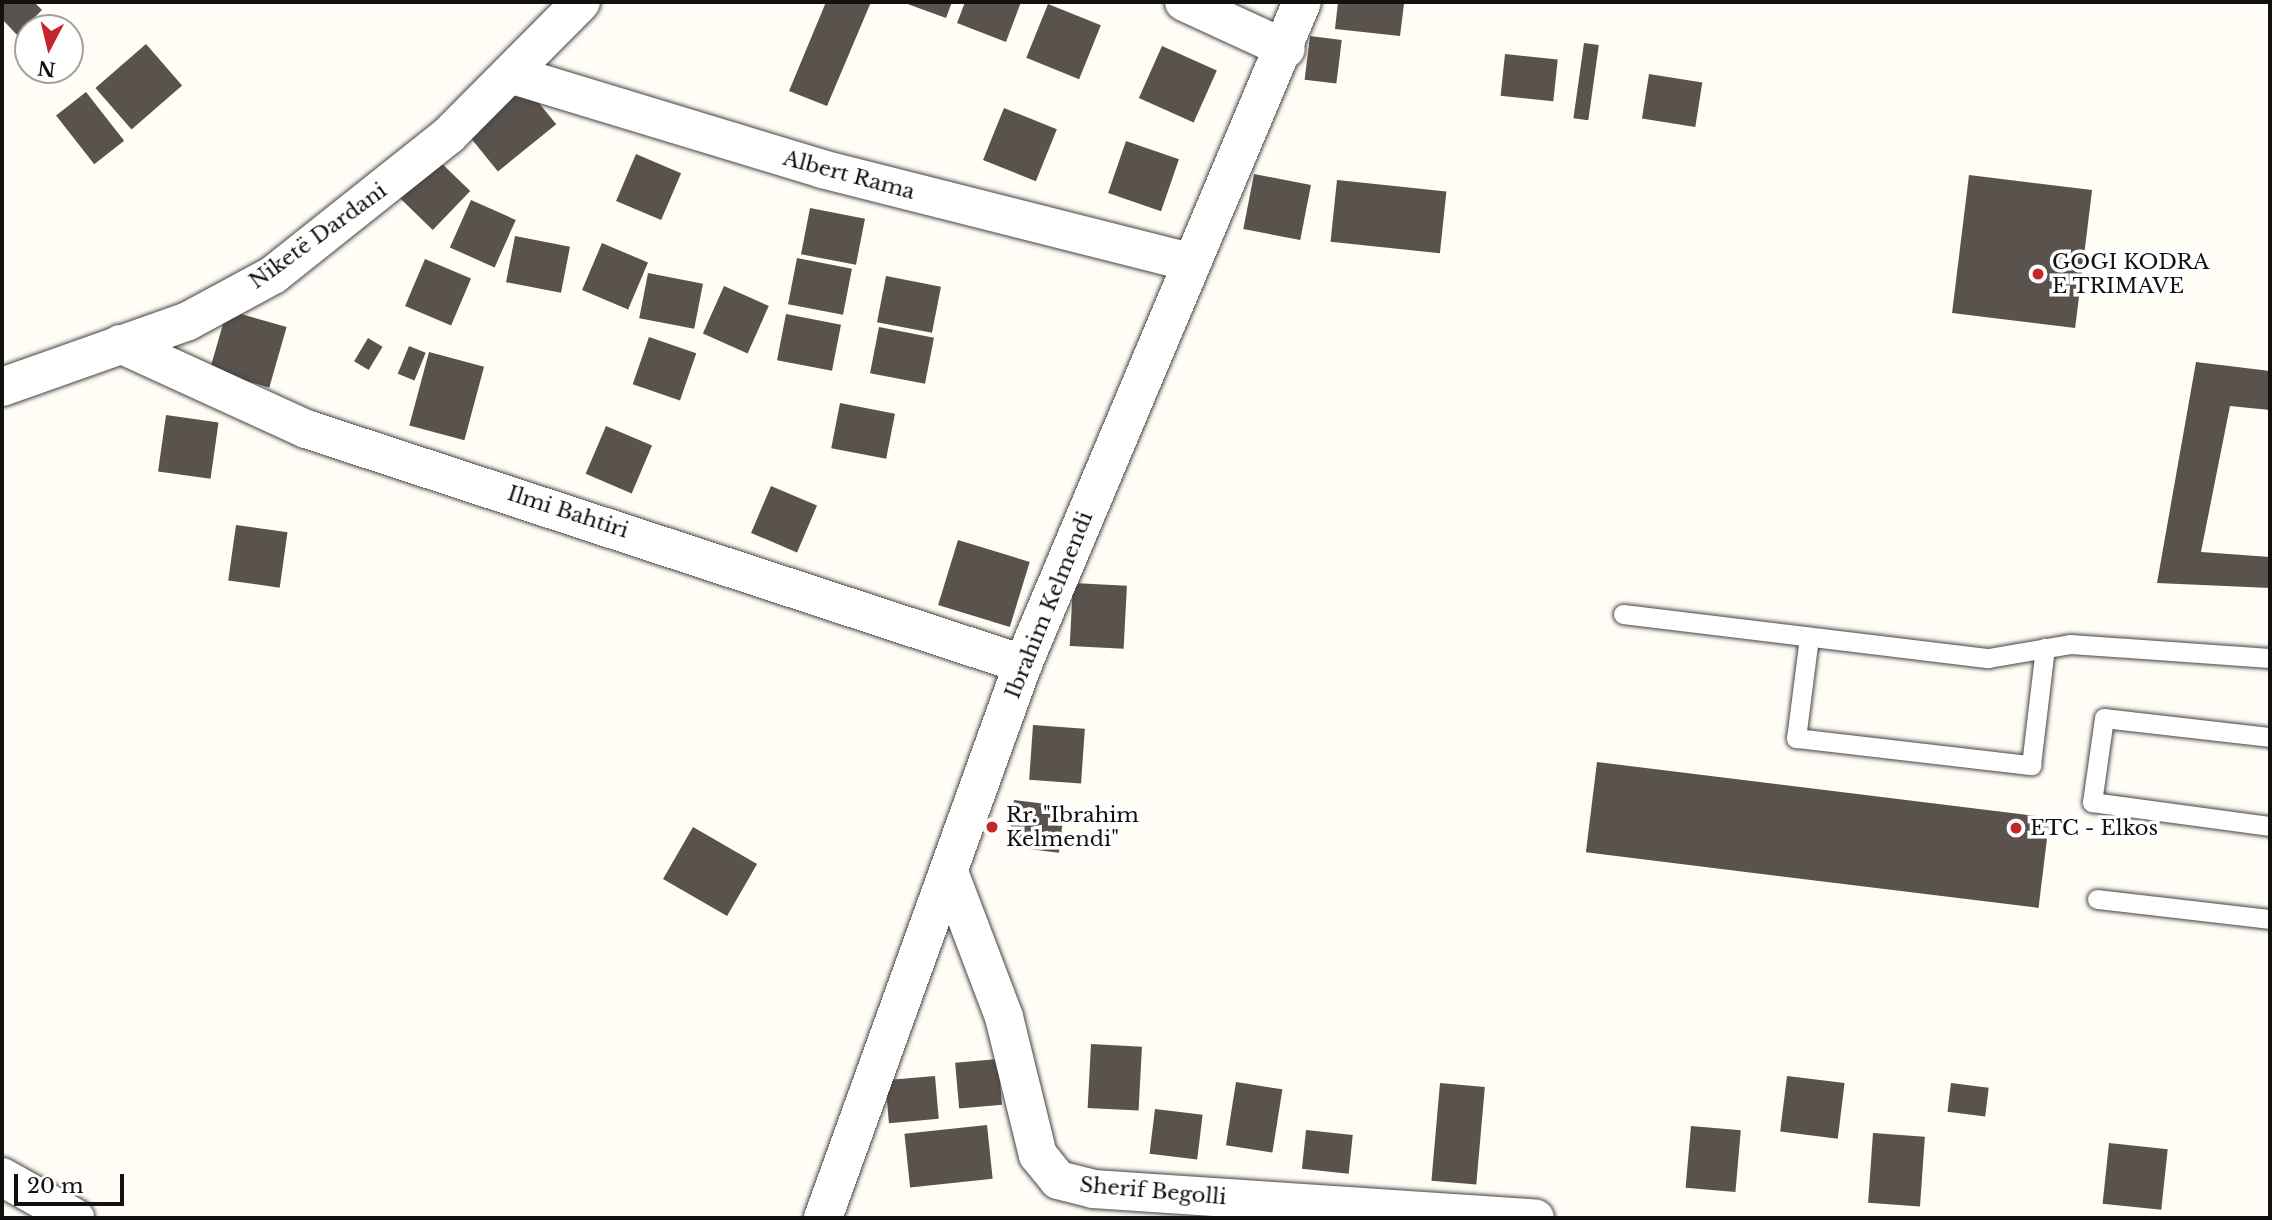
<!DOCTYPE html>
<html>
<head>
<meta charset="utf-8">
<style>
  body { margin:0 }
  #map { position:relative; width:2272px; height:1220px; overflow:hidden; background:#fffdf5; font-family:"Libre Baskerville",serif }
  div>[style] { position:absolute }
  .building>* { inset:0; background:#5a524d; transform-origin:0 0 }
  .roads { filter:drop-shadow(0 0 2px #444) drop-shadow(0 0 2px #444) }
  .service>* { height:19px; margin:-9.5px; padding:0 9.5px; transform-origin:9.5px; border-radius:9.5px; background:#fff }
  .minor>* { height:38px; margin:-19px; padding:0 19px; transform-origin:19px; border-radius:19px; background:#fff }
  .tertiary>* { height:38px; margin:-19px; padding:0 19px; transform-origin:19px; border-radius:19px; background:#fff }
  .dots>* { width:19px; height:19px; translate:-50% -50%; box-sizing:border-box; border:4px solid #fff; border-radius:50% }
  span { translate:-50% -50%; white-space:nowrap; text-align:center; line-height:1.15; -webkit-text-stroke:7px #fff; paint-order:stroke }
  .street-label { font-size:21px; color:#111 }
  .poi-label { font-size:21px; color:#111 }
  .left { translate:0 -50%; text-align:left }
  .frame { position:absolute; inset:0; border:4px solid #111; pointer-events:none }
  .north { position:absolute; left:14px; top:14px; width:70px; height:70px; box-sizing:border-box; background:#fff; border:2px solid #a0a0a0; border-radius:50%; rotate:187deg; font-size:19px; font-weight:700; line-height:28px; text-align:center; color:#111 }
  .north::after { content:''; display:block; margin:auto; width:24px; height:32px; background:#c4262e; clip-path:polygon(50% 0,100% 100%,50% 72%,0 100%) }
  .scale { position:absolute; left:14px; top:1174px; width:110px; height:32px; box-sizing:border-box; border:4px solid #111; border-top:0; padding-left:9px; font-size:21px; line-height:24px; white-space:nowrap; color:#111; -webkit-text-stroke:5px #fff; paint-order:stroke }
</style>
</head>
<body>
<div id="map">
  <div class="building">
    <i style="clip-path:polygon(2px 2px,34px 2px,42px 10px,17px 35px,2px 19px)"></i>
    <i style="clip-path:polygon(826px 2px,871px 2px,827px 106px,789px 91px)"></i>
    <i style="clip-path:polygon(902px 2px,952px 2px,946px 18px)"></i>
    <i style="clip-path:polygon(965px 2px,1021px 2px,1006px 42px,957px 23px)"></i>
    <i style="clip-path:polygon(1338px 2px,1404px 4px,1400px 36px,1335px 29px)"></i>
    <i style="left:1048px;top:4px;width:57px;height:58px;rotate:22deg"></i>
    <i style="left:1310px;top:36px;width:32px;height:44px;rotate:7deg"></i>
    <i style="left:1584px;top:43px;width:15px;height:76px;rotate:8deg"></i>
    <i style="left:146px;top:44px;width:55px;height:67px;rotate:49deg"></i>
    <i style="left:1162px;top:46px;width:60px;height:57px;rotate:24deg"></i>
    <i style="left:1505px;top:54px;width:53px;height:42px;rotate:6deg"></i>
    <i style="left:1649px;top:74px;width:54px;height:45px;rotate:9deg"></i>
    <i style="left:526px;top:87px;width:48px;height:75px;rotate:51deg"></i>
    <i style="left:86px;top:92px;width:62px;height:38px;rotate:52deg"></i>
    <i style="left:1004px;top:108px;width:57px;height:56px;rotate:22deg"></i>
    <i style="left:1126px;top:141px;width:56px;height:55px;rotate:19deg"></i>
    <i style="left:636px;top:154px;width:49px;height:51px;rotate:23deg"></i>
    <i style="left:435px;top:157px;width:49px;height:54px;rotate:44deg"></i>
    <i style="left:1254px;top:174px;width:58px;height:56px;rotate:11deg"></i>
    <i style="left:1969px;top:175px;width:124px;height:139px;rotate:7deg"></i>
    <i style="left:1337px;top:180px;width:110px;height:62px;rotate:6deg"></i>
    <i style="left:471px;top:200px;width:49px;height:52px;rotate:24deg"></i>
    <i style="left:810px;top:208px;width:56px;height:47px;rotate:11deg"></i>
    <i style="left:515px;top:236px;width:56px;height:47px;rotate:11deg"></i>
    <i style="left:602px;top:243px;width:50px;height:51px;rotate:23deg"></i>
    <i style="left:797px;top:258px;width:56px;height:47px;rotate:11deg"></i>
    <i style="left:425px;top:259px;width:50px;height:51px;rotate:23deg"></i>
    <i style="left:648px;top:273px;width:56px;height:46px;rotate:11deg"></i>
    <i style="left:886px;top:276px;width:56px;height:47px;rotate:11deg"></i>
    <i style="left:724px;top:286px;width:49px;height:52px;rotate:24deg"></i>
    <i style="left:227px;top:310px;width:62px;height:63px;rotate:16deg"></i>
    <i style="left:786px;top:314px;width:56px;height:47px;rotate:11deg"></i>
    <i style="left:879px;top:327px;width:56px;height:47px;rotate:11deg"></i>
    <i style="left:649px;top:337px;width:50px;height:50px;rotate:19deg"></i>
    <i style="left:368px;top:338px;width:17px;height:27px;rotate:31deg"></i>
    <i style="left:409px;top:346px;width:18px;height:30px;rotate:22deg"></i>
    <i style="left:429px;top:352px;width:57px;height:76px;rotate:15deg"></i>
    <i style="clip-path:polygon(2196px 362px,2270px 371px,2270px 410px,2230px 406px,2201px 552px,2270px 557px,2270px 588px,2157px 583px)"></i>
    <i style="left:840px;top:403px;width:56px;height:46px;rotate:11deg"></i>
    <i style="left:166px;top:415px;width:53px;height:57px;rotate:8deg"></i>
    <i style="left:606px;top:426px;width:50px;height:52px;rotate:23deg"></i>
    <i style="left:771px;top:486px;width:50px;height:51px;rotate:23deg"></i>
    <i style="left:236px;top:525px;width:52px;height:56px;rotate:8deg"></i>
    <i style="left:958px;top:540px;width:75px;height:68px;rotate:17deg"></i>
    <i style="left:1073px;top:583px;width:54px;height:63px;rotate:3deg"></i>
    <i style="left:1033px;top:725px;width:52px;height:55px;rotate:4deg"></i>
    <i style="left:1597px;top:762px;width:456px;height:91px;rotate:7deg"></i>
    <i style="left:1014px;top:800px;width:51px;height:47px;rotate:7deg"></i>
    <i style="left:693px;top:827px;width:74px;height:60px;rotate:30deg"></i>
    <i style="left:1091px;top:1044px;width:51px;height:64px;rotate:3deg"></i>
    <i style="left:998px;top:1059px;width:46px;height:43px;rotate:85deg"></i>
    <i style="left:935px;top:1076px;width:43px;height:50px;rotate:85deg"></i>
    <i style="left:1787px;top:1076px;width:58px;height:56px;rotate:7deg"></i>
    <i style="left:1236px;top:1082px;width:47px;height:64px;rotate:9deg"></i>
    <i style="left:1440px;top:1083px;width:45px;height:98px;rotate:5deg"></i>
    <i style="left:1951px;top:1083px;width:38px;height:29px;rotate:7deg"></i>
    <i style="left:1155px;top:1109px;width:48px;height:45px;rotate:7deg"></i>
    <i style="left:987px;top:1125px;width:54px;height:83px;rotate:84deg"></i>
    <i style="left:1691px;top:1126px;width:50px;height:62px;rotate:5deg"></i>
    <i style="left:1306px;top:1130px;width:47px;height:39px;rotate:6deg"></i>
    <i style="left:1873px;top:1133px;width:52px;height:70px;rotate:4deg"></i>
    <i style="left:2109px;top:1143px;width:59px;height:61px;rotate:6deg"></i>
  </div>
  <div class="roads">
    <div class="service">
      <i style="left:1623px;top:614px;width:368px;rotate:6.9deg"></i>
      <i style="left:1988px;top:658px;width:83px;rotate:-9.7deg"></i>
      <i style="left:2070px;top:644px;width:200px;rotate:4deg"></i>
      <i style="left:1809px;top:637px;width:102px;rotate:97.3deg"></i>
      <i style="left:1796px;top:738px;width:237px;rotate:6.6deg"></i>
      <i style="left:2031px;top:765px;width:118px;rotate:-83.2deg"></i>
      <i style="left:2270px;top:737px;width:167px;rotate:-173.5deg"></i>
      <i style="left:2104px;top:718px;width:85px;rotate:98.1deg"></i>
      <i style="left:2092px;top:802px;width:180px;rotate:7.7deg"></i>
      <i style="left:2097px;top:899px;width:174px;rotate:6.6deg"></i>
    </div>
    <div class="minor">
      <i style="left:1184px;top:2px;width:112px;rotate:24.7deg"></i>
      <i style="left:513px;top:75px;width:323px;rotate:16.9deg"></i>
      <i style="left:822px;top:169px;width:379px;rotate:14.2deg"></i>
      <i style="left:120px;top:344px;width:205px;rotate:24.6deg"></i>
      <i style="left:306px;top:429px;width:755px;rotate:18.15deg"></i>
      <i style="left:2px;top:387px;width:197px;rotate:-19.5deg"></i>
      <i style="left:188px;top:321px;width:97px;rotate:-28.4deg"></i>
      <i style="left:273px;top:275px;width:225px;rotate:-38.5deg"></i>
      <i style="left:449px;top:135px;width:187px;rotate:-45.2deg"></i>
      <i style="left:949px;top:872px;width:155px;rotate:69.2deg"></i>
      <i style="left:1004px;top:1017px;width:142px;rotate:76.2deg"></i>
      <i style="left:1038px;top:1155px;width:32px;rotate:51deg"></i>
      <i style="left:1058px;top:1180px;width:36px;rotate:14deg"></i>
      <i style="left:1093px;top:1189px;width:443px;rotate:3.8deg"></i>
      <i style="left:2px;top:1177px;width:84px;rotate:29.3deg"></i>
    </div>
    <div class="tertiary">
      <i style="left:823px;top:1218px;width:589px;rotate:-70.15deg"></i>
      <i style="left:1023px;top:664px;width:718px;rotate:-67.15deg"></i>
    </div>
  </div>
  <div class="dots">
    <i style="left:2038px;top:274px;background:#c4262e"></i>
    <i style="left:992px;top:827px;background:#c4262e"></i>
    <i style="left:2016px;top:828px;background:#c4262e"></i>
  </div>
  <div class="street-label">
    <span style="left:849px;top:175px;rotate:15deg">Albert Rama</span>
    <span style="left:318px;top:236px;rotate:-36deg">Niketë Dardani</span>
    <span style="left:568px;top:512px;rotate:18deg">Ilmi Bahtiri</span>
    <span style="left:1049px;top:605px;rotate:-68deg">Ibrahim Kelmendi</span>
    <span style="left:1153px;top:1191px;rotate:5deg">Sherif Begolli</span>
  </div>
  <div class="poi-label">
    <span class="left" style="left:2052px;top:274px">GOGI KODRA<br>E TRIMAVE</span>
    <span class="left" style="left:1006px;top:827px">Rr. "Ibrahim<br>Kelmendi"</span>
    <span class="left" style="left:2030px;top:828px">ETC - Elkos</span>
  </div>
  <div class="frame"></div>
  <div class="north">N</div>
  <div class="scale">20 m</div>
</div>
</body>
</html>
